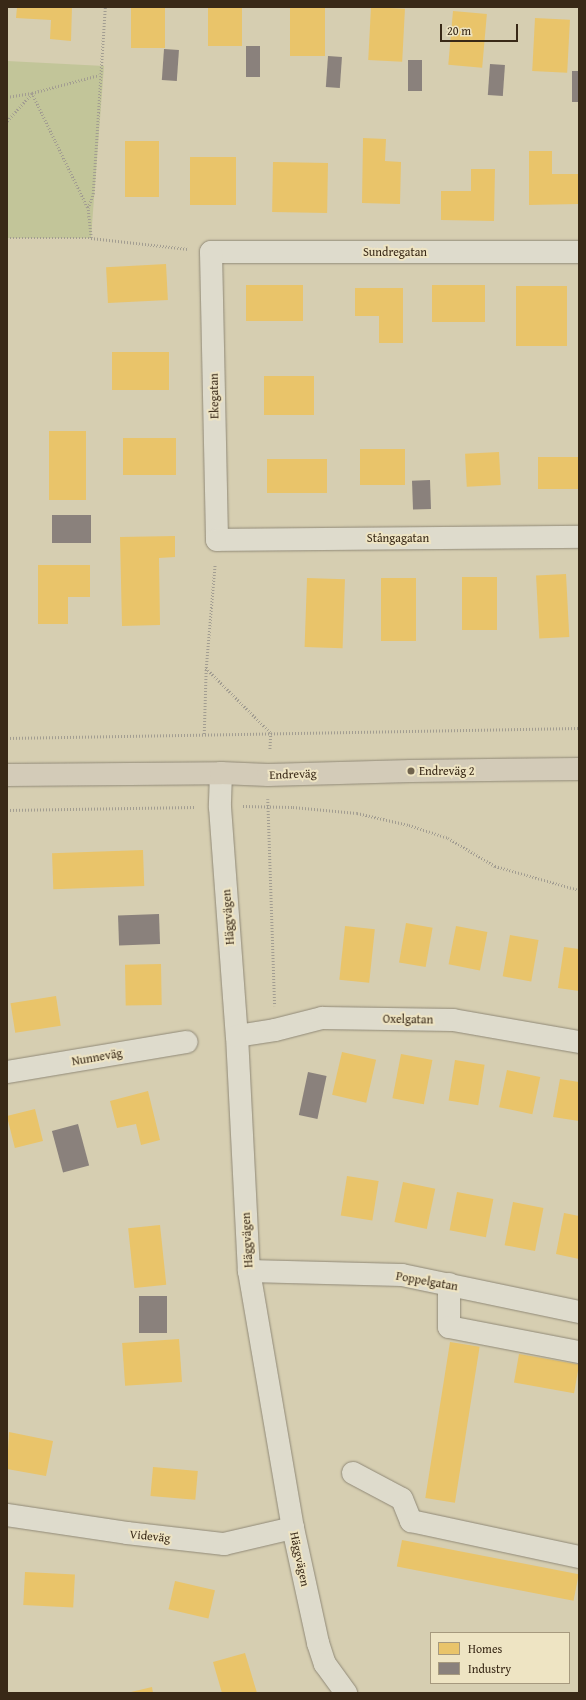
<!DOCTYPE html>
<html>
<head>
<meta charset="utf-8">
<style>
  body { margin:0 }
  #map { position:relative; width:586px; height:1700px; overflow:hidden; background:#d6ceb1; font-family:"Gentium Book Plus",serif }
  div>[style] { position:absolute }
  .green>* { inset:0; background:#c2c599 }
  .homes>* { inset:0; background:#e9c46a; transform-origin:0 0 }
  .industry>* { inset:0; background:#8a817c; transform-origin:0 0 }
  .path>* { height:2.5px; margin-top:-1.25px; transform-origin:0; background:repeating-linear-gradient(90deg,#a29d91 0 1px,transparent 0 3px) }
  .roads { filter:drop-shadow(0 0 1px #908977) drop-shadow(0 0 1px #908977) }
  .minor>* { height:22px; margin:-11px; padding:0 11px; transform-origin:11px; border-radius:11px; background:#dedbcc }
  .major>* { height:22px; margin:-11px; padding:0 11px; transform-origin:11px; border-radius:11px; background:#d3cbb8 }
  .dots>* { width:11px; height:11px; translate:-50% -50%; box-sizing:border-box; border:2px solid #eee4c3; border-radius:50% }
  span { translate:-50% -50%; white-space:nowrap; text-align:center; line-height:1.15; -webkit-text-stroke:4px #eee4c3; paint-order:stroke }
  .street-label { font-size:12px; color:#392917 }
  .poi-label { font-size:12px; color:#392917 }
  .left { translate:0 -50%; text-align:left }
  .frame { position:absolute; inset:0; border:8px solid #392917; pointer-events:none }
  .legend { position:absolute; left:430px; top:1632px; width:140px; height:52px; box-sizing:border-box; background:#eee4c3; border:1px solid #a6997e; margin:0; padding:5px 7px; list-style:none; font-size:12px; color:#392917 }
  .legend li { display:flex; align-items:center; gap:8px; height:20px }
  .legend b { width:20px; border:1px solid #a6997e }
  .scale { position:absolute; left:440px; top:24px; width:78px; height:18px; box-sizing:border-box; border:2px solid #392917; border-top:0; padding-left:5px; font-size:12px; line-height:14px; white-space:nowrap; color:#392917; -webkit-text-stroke:3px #eee4c3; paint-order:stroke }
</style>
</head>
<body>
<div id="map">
  <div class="green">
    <i style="clip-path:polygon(7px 61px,104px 66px,91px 238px,7px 238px)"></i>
  </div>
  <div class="homes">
    <i style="clip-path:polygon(17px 7px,72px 7px,71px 41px,50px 39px,51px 20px,16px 18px)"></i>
    <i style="left:131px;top:7px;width:34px;height:41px"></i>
    <i style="left:208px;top:7px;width:34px;height:39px"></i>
    <i style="left:290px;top:7px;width:35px;height:49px"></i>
    <i style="left:371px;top:7px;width:34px;height:53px;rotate:3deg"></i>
    <i style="left:453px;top:11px;width:34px;height:54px;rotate:5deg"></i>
    <i style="left:535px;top:18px;width:35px;height:53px;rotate:3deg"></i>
    <i style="clip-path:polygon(363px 138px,386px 139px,385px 161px,401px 162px,400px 204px,362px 203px)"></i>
    <i style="left:159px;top:141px;width:56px;height:34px;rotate:90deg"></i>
    <i style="clip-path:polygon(529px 151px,552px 151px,552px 174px,579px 174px,579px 204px,529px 205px)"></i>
    <i style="left:190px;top:157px;width:46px;height:48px"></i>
    <i style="left:273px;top:162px;width:55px;height:50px;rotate:1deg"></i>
    <i style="clip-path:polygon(471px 169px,495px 169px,494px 221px,441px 220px,441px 191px,471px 191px)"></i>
    <i style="left:166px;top:264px;width:36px;height:60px;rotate:87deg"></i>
    <i style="left:246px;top:285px;width:57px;height:36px"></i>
    <i style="left:432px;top:285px;width:53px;height:37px"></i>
    <i style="left:516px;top:286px;width:51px;height:60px"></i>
    <i style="clip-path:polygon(355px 288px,403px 288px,403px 343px,379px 343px,379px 316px,355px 316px)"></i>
    <i style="left:112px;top:352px;width:57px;height:38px"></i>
    <i style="left:264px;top:376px;width:50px;height:39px"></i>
    <i style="left:49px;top:431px;width:37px;height:69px"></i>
    <i style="left:123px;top:438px;width:53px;height:37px"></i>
    <i style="left:405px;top:449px;width:36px;height:45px;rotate:90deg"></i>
    <i style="left:499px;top:452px;width:33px;height:34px;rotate:87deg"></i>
    <i style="left:579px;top:457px;width:32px;height:41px;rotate:90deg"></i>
    <i style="left:267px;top:459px;width:60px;height:34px"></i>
    <i style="clip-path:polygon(175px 536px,175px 557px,159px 558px,160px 625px,122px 626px,120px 537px)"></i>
    <i style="clip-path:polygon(38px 565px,90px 565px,90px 597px,68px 597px,68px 624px,38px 624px)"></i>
    <i style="left:566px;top:574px;width:63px;height:30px;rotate:87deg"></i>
    <i style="left:462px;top:577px;width:35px;height:53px"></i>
    <i style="left:307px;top:578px;width:38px;height:69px;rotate:2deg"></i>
    <i style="left:381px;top:578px;width:35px;height:63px"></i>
    <i style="left:143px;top:850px;width:36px;height:91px;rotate:88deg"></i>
    <i style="left:406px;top:923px;width:27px;height:40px;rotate:10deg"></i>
    <i style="left:345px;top:926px;width:30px;height:54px;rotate:6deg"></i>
    <i style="left:456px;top:926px;width:32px;height:39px;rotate:11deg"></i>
    <i style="left:510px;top:935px;width:29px;height:42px;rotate:10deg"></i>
    <i style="clip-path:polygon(564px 947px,579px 949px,579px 991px,558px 988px)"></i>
    <i style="left:161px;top:964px;width:41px;height:36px;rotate:89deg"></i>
    <i style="left:56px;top:996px;width:30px;height:46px;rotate:81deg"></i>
    <i style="left:342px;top:1052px;width:35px;height:44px;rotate:13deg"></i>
    <i style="left:401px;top:1054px;width:32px;height:45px;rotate:11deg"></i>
    <i style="left:455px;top:1060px;width:30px;height:41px;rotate:9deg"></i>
    <i style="left:507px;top:1070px;width:34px;height:38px;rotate:12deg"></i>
    <i style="clip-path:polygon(560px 1079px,579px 1082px,579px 1121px,553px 1117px)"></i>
    <i style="clip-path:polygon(148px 1091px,160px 1140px,141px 1145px,136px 1124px,117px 1128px,110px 1101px)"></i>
    <i style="left:35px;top:1109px;width:33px;height:29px;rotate:76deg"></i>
    <i style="left:347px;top:1176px;width:32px;height:40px;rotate:9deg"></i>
    <i style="left:403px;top:1182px;width:33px;height:41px;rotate:12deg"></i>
    <i style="left:457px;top:1192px;width:37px;height:39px;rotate:11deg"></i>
    <i style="left:513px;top:1202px;width:31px;height:44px;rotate:11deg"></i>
    <i style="clip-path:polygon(564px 1213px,579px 1216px,579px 1259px,556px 1254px)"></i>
    <i style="left:160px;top:1225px;width:60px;height:32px;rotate:84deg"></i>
    <i style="left:179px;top:1339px;width:43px;height:57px;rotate:86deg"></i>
    <i style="left:450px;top:1342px;width:30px;height:158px;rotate:9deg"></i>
    <i style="left:519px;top:1354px;width:61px;height:29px;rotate:10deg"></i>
    <i style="clip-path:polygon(9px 1432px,53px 1441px,46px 1476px,7px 1469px)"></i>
    <i style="left:153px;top:1467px;width:45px;height:29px;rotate:5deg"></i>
    <i style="left:402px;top:1540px;width:180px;height:27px;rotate:11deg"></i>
    <i style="left:25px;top:1572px;width:50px;height:33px;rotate:3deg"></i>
    <i style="left:175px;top:1581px;width:41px;height:29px;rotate:13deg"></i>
    <i style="clip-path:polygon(245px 1653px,257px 1693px,222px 1693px,213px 1662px)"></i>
    <i style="clip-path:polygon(152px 1687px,153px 1693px,131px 1693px,131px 1692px)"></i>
  </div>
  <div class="industry">
    <i style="left:246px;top:46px;width:14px;height:31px"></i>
    <i style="left:164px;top:49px;width:15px;height:31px;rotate:4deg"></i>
    <i style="left:328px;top:56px;width:14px;height:31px;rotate:4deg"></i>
    <i style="left:408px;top:60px;width:14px;height:31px"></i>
    <i style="left:490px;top:64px;width:15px;height:31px;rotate:4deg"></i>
    <i style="left:572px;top:71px;width:7px;height:31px"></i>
    <i style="left:430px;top:480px;width:29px;height:18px;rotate:88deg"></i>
    <i style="left:52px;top:515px;width:39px;height:28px"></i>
    <i style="left:159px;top:914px;width:30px;height:41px;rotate:88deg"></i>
    <i style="left:308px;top:1072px;width:19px;height:44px;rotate:12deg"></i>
    <i style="left:78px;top:1124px;width:43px;height:27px;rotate:75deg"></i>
    <i style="left:139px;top:1296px;width:28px;height:37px"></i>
  </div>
  <div class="path">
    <i style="left:7px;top:97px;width:25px;rotate:-9deg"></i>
    <i style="left:32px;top:93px;width:69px;rotate:-15deg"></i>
    <i style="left:7px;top:121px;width:38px;rotate:-48deg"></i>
    <i style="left:32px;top:93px;width:128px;rotate:64deg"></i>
    <i style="left:7px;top:238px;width:84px"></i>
    <i style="left:91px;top:238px;width:30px;rotate:-96deg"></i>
    <i style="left:88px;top:208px;width:15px;rotate:-70deg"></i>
    <i style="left:93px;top:194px;width:187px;rotate:-86.3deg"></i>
    <i style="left:91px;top:238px;width:98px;rotate:6.5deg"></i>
    <i style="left:206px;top:668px;width:92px;rotate:45deg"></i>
    <i style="left:271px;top:733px;width:17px;rotate:93deg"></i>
    <i style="left:204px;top:734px;width:66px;rotate:-88.3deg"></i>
    <i style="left:206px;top:668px;width:104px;rotate:-85.1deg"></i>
    <i style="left:7px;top:738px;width:572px;rotate:-1deg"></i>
    <i style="left:268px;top:799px;width:207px;rotate:88.1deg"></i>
    <i style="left:243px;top:806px;width:50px;rotate:1.1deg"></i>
    <i style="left:293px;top:807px;width:64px;rotate:5.4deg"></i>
    <i style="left:357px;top:813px;width:53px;rotate:13deg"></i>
    <i style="left:409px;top:825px;width:41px;rotate:18.4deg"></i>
    <i style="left:448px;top:838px;width:55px;rotate:30.8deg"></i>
    <i style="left:495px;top:866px;width:87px;rotate:15.9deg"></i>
    <i style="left:7px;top:810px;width:189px;rotate:-0.9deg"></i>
  </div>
  <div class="roads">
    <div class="minor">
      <i style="left:579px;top:252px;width:368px;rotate:180deg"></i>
      <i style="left:211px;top:252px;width:288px;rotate:88.8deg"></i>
      <i style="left:217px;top:540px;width:362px;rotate:-0.5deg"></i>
      <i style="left:221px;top:773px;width:34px;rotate:92deg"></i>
      <i style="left:220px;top:807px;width:230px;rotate:85.8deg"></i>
      <i style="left:237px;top:1036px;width:235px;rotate:87.1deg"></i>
      <i style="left:249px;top:1271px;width:261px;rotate:80.3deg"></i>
      <i style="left:293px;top:1528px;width:118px;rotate:77.7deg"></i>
      <i style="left:318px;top:1643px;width:22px;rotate:72deg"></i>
      <i style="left:325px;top:1664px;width:36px;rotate:54deg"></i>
      <i style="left:237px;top:1036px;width:38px;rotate:-9deg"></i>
      <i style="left:275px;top:1030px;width:49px;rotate:-14.3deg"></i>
      <i style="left:322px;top:1018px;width:131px;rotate:0.9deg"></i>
      <i style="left:453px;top:1020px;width:128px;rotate:9.9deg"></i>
      <i style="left:7px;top:1072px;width:182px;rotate:-9.5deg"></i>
      <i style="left:249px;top:1271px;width:153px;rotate:1.5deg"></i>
      <i style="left:402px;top:1275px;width:181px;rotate:11.8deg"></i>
      <i style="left:449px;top:1284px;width:43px;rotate:90deg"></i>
      <i style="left:449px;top:1327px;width:132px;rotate:10.9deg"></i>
      <i style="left:353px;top:1473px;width:55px;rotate:28deg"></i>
      <i style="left:402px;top:1499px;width:24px;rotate:68deg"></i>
      <i style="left:411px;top:1521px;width:172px;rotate:12.1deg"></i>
      <i style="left:7px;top:1515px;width:121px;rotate:8.5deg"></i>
      <i style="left:127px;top:1533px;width:98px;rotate:6.5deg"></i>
      <i style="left:224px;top:1544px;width:71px;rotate:-13.1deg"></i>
    </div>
    <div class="major">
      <i style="left:7px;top:775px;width:214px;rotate:-0.5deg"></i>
      <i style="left:221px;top:773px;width:47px;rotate:2.4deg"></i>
      <i style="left:268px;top:775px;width:143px;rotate:-1.6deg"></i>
      <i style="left:411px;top:771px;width:168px;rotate:-0.7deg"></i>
    </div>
  </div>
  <div class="dots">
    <i style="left:411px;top:771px;background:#70634d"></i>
  </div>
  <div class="street-label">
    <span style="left:395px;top:252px">Sundregatan</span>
    <span style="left:214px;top:396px;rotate:-91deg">Ekegatan</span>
    <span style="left:398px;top:538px">Stångagatan</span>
    <span style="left:293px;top:774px;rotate:-2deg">Endreväg</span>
    <span style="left:228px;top:917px;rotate:-94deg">Häggvägen</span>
    <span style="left:408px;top:1019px;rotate:1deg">Oxelgatan</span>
    <span style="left:97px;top:1057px;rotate:-10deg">Nunneväg</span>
    <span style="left:247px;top:1240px;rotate:-93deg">Häggvägen</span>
    <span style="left:427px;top:1281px;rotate:10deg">Poppelgatan</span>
    <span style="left:150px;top:1536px;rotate:6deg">Videväg</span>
    <span style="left:300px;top:1559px;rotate:78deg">Häggvägen</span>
  </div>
  <div class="poi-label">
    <span class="left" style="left:419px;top:771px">Endreväg 2</span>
  </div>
  <div class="frame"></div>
  <ul class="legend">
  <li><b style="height:11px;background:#e9c46a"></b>Homes</li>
  <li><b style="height:11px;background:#8a817c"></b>Industry</li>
  </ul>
  <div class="scale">20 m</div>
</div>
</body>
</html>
